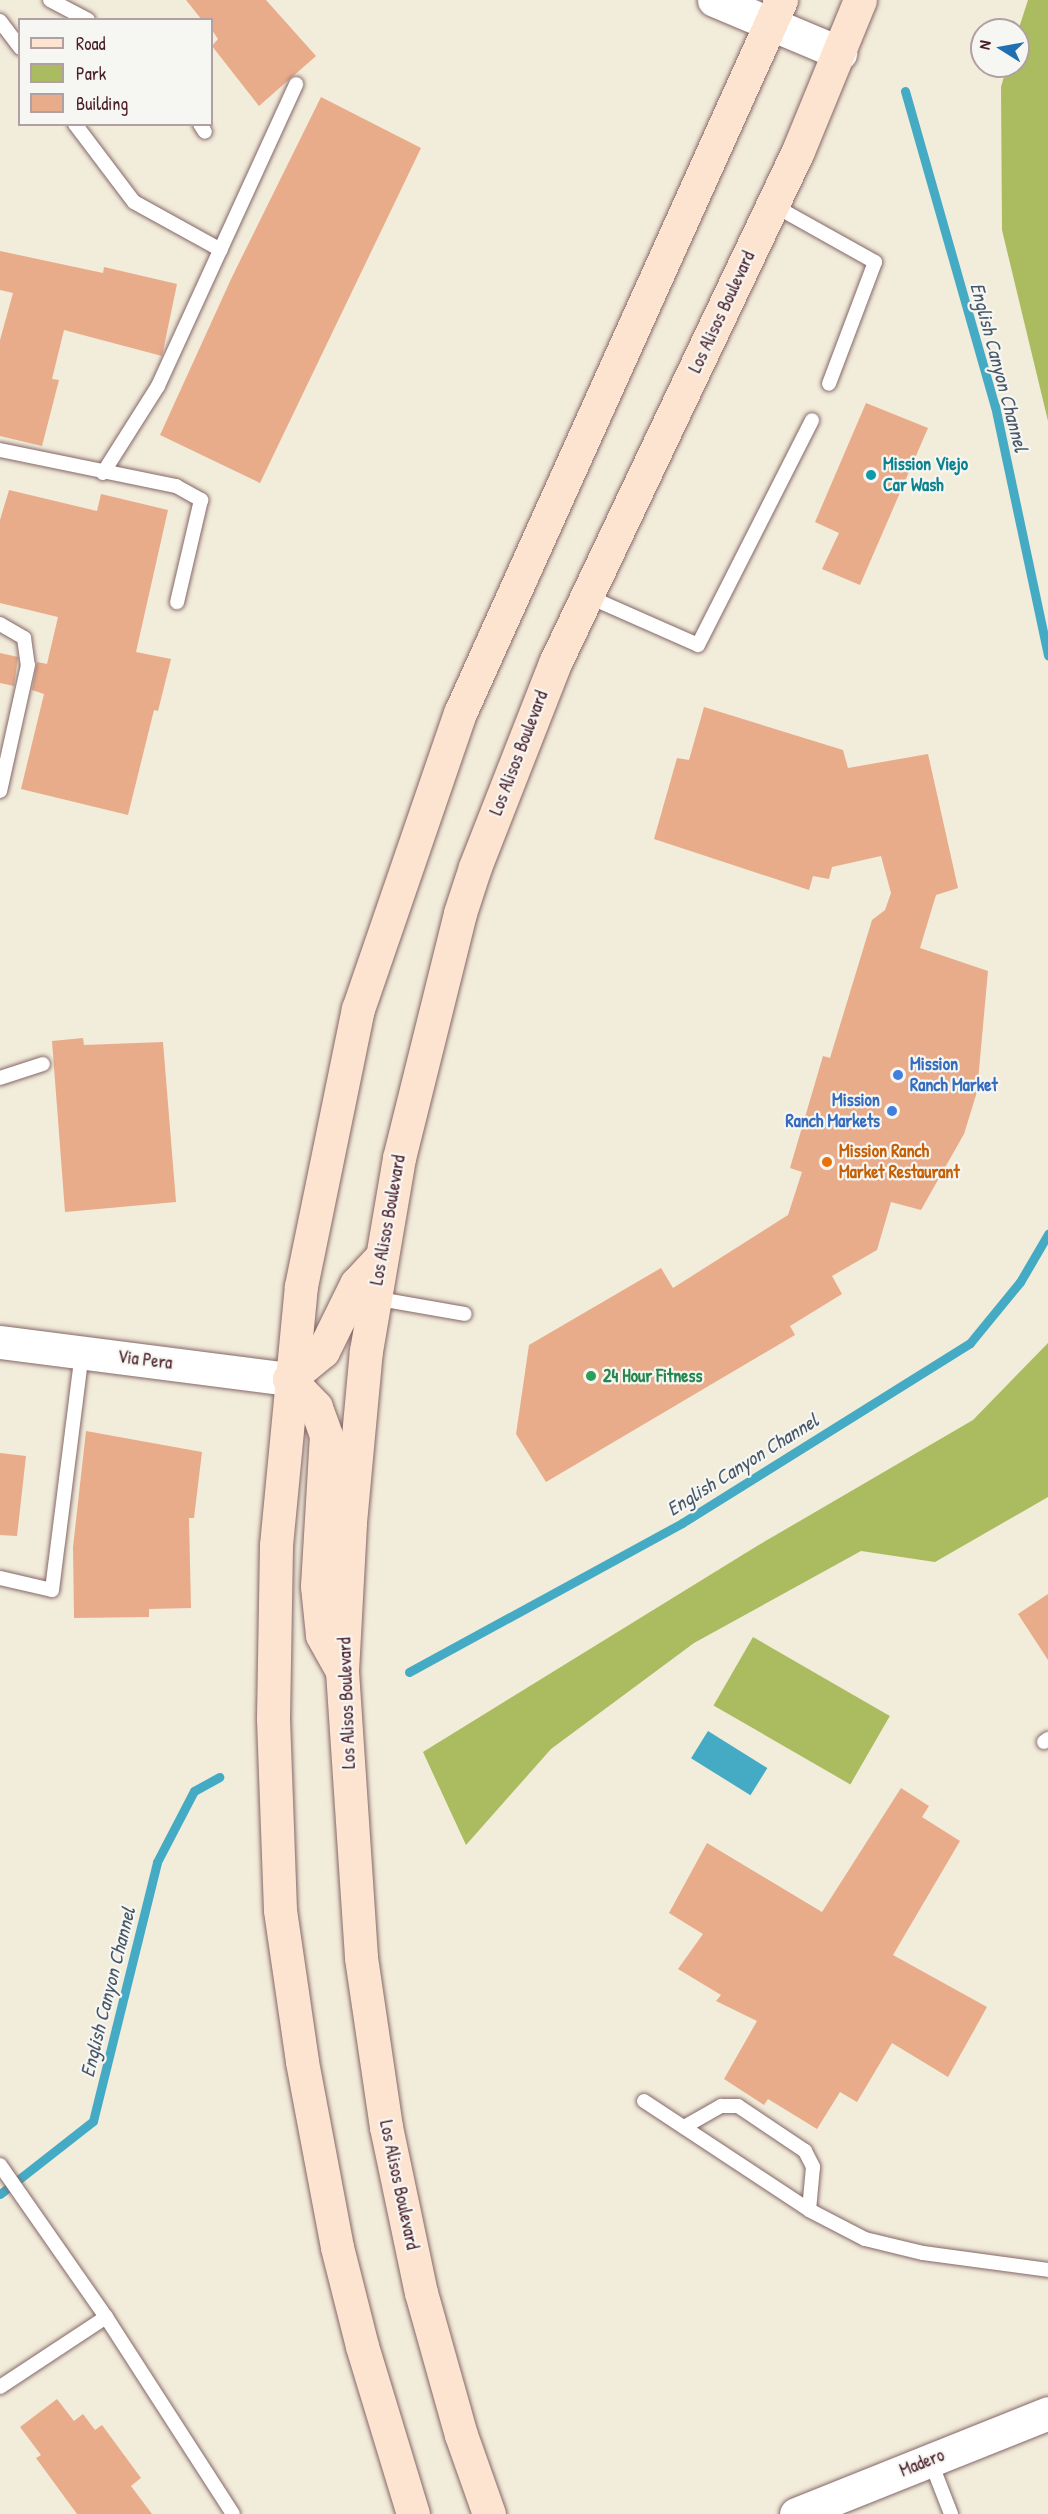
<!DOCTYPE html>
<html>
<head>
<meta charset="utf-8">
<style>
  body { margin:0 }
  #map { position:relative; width:1048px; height:2514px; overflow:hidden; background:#f2ecda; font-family:"Patrick Hand",sans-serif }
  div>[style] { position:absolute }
  .green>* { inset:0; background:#aabc5f; transform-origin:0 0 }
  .water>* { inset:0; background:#45abc5; transform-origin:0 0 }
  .stream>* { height:9px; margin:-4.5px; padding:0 4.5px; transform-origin:4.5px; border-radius:4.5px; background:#45abc5 }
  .building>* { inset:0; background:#e8ac8b }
  .roads { filter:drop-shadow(0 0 2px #856768) drop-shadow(0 0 2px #856768) }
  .service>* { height:14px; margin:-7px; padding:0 7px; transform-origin:7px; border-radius:7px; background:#fff }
  .tertiary>* { height:33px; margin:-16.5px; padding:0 16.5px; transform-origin:16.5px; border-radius:16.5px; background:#fff }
  .secondary>* { height:33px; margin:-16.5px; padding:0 16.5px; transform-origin:16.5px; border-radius:16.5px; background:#fde4d0 }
  .dots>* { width:16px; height:16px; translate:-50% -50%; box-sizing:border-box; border:3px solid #f6f6f2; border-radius:50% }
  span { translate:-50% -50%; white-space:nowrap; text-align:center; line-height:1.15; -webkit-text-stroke:4.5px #f6f6f2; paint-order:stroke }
  .street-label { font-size:18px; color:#4a1f2b }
  .culture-label { font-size:18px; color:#0d838f; font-weight:700 }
  .left { translate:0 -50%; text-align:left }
  .shop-label { font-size:18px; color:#366cbe; font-weight:700 }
  .right { translate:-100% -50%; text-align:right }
  .food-label { font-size:18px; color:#c56008; font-weight:700 }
  .leisure-label { font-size:18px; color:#27864d; font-weight:700 }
  .water-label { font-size:20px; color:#485769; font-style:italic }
  .legend { position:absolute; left:18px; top:18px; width:195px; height:108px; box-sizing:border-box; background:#f6f6f2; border:2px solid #b1a0a2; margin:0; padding:8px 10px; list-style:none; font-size:18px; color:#4a1f2b }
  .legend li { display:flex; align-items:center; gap:12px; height:30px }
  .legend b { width:30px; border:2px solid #b1a0a2 }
  .north { position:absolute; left:970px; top:18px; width:60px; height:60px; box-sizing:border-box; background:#f6f6f2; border:2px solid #b1a0a2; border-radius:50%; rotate:281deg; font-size:16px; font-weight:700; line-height:24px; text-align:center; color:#4a1f2b }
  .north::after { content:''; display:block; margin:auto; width:21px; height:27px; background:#1f6fb2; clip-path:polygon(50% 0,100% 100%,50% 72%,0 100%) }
</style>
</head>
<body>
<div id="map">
  <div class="green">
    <i style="clip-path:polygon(1028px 0,1048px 0,1048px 421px,1002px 230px,1001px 87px,1007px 66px,1018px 66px,1018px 31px)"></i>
    <i style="clip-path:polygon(1048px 1343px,1048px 1497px,935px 1562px,861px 1551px,694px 1643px,551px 1749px,466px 1845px,423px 1752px,757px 1546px,973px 1420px)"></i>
    <i style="left:753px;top:1637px;width:158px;height:79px;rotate:30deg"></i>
  </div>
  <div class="water">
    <i style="left:708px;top:1731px;width:70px;height:32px;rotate:32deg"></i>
  </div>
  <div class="stream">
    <i style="left:905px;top:91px;width:328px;rotate:74.1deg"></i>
    <i style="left:995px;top:406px;width:255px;rotate:78deg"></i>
    <i style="left:409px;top:1672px;width:311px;rotate:-28.6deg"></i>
    <i style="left:682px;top:1523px;width:340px;rotate:-32deg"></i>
    <i style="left:970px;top:1343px;width:79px;rotate:-50.7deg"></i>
    <i style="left:1020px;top:1282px;width:56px;rotate:-59.7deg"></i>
    <i style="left:0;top:2194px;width:118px;rotate:-38.1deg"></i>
    <i style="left:93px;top:2121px;width:267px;rotate:-76.1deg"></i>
    <i style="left:157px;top:1862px;width:80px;rotate:-62.5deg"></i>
    <i style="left:194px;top:1791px;width:29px;rotate:-29deg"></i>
  </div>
  <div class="building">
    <i style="clip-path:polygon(186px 0,266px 0,316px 56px,259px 106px,212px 46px,218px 39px,212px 30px,212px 20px,202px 20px)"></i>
    <i style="clip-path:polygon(321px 97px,421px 148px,260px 483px,160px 435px,232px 277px)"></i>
    <i style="clip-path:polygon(0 251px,103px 273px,104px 267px,177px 284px,162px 356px,64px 330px,52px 379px,59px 380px,42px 446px,0 436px,0 340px,13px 293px,0 290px)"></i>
    <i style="clip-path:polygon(866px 403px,928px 428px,860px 585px,822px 569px,839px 533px,815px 522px)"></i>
    <i style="clip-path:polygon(9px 490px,97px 511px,101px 494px,168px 510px,136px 652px,171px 659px,158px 711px,154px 710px,128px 815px,21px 789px,44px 694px,32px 690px,37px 662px,47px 664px,58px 617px,0 603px,0 520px)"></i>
    <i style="clip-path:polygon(0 653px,18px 657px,14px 686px,0 683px)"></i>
    <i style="clip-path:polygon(704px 707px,843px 750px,848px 768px,928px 754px,958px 888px,936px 895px,920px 948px,988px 971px,977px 1092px,964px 1134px,921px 1210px,891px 1202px,877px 1250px,832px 1276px,842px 1294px,790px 1326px,795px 1335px,546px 1482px,516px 1434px,529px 1345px,661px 1268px,673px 1288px,788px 1215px,802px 1172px,790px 1168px,823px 1056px,830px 1058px,872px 920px,885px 910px,891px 893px,881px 856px,832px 867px,829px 879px,813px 876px,809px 890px,654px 839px,677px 758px,689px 760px)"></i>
    <i style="clip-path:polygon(83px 1038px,84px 1045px,163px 1042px,176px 1202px,65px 1212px,52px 1041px)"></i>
    <i style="clip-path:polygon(86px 1431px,202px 1452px,194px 1518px,189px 1518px,191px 1608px,149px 1609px,149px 1617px,74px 1618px,73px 1547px)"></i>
    <i style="clip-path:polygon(0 1453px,26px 1456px,17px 1536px,0 1535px)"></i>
    <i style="clip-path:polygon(1048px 1594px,1048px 1660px,1018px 1614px)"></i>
    <i style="clip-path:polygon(901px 1788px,929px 1806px,922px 1817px,960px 1841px,893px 1955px,987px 2007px,948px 2077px,892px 2043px,857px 2102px,840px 2092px,817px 2129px,768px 2099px,764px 2105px,724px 2079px,757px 2021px,716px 2001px,721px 1995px,678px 1969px,703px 1934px,669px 1913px,707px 1843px,822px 1912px)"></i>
    <i style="clip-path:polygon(57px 2399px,74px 2421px,83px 2414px,95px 2430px,102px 2425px,141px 2478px,131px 2486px,152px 2514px,77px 2514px,36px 2458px,41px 2455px,20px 2427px)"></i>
  </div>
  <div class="roads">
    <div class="service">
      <i style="left:50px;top:0;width:43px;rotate:27.8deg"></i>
      <i style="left:0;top:21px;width:34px;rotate:53deg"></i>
      <i style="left:75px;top:124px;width:98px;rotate:52.9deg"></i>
      <i style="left:134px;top:202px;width:99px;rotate:28.9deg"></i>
      <i style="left:200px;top:124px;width:9px;rotate:58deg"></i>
      <i style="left:773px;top:205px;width:117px;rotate:29.2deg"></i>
      <i style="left:875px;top:262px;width:130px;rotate:110.7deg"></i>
      <i style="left:0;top:450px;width:180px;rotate:11.6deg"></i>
      <i style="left:176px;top:486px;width:29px;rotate:29deg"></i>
      <i style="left:201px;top:500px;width:105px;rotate:103.2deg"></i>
      <i style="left:103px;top:473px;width:103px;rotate:-57.7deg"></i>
      <i style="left:158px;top:386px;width:332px;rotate:-65.4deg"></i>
      <i style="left:587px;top:596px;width:121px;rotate:23.8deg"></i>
      <i style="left:698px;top:645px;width:252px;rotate:-63.1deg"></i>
      <i style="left:0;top:624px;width:28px;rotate:30deg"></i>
      <i style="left:24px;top:638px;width:27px;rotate:82deg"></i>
      <i style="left:28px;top:665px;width:129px;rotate:102.5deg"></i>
      <i style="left:0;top:1078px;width:45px;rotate:-18deg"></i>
      <i style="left:374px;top:1298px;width:92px;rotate:10deg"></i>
      <i style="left:0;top:1578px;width:53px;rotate:13deg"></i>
      <i style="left:52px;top:1590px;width:240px;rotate:-82.8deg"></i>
      <i style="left:1044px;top:1742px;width:5px;rotate:-37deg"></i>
      <i style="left:644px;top:2101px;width:198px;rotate:33.4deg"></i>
      <i style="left:809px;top:2210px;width:63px;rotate:27.4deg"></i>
      <i style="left:865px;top:2239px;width:60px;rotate:13.6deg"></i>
      <i style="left:923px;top:2253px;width:126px;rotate:7.7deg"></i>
      <i style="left:684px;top:2127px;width:43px;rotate:-29.6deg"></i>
      <i style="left:721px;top:2106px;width:17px"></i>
      <i style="left:738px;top:2106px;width:81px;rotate:33.9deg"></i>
      <i style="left:805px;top:2151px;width:18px;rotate:63deg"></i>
      <i style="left:813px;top:2167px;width:43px;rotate:95.3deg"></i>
      <i style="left:0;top:2165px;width:185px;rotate:55.1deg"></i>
      <i style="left:106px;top:2317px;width:234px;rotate:57.2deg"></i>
      <i style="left:0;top:2387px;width:127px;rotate:-33.4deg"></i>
      <i style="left:930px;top:2460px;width:58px;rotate:68.7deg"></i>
    </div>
    <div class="tertiary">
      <i style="left:714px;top:0;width:137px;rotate:22.8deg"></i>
      <i style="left:0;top:1342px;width:291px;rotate:7.3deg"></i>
      <i style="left:796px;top:2514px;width:271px;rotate:-21.8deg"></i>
    </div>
    <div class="secondary">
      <i style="left:342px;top:1671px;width:41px;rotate:-119.1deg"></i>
      <i style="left:322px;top:1635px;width:49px;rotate:-95.8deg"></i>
      <i style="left:317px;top:1586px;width:151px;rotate:-86.6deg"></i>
      <i style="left:326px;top:1435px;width:30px;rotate:-110deg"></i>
      <i style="left:316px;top:1407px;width:39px;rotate:-134deg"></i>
      <i style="left:289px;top:1379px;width:44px;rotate:-39.5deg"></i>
      <i style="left:323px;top:1351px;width:75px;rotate:-63.8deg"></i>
      <i style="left:356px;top:1284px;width:34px;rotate:-47deg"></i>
      <i style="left:413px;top:2514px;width:176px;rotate:-106.9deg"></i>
      <i style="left:362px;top:2346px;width:102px;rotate:-104.2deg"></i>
      <i style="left:337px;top:2247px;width:189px;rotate:-100.7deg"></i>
      <i style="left:302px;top:2061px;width:153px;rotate:-98.3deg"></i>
      <i style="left:280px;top:1910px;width:192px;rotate:-92.1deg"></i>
      <i style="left:273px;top:1718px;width:173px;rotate:-89deg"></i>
      <i style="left:276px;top:1545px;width:260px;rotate:-84.5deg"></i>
      <i style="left:301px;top:1286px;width:283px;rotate:-78.4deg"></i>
      <i style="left:358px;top:1009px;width:313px;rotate:-71deg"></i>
      <i style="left:460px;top:713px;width:782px;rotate:-65.76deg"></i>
      <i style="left:489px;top:2514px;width:84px;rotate:-109.5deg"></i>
      <i style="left:461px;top:2435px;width:148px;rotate:-105.7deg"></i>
      <i style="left:421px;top:2293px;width:170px;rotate:-101.9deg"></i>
      <i style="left:386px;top:2127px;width:172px;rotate:-98.4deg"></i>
      <i style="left:361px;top:1957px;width:287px;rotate:-93.8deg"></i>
      <i style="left:342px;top:1671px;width:149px;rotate:-86.9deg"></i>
      <i style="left:350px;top:1522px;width:172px;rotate:-84.7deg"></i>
      <i style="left:366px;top:1351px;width:196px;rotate:-80.3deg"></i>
      <i style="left:399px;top:1158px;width:252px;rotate:-76deg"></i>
      <i style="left:460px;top:913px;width:48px;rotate:-71.9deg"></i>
      <i style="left:475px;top:867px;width:219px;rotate:-68.6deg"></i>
      <i style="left:555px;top:663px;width:567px;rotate:-64.61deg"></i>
      <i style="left:798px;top:151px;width:163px;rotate:-67.7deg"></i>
    </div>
  </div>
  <div class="dots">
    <i style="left:871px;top:475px;background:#0f9aa8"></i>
    <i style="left:898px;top:1075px;background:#3f7fe0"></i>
    <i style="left:892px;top:1111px;background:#3f7fe0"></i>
    <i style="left:827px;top:1162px;background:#e8710a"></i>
    <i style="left:591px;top:1376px;background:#2e9e5b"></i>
  </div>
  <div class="street-label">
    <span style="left:722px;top:312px;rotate:-65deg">Los Alisos Boulevard</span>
    <span style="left:519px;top:753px;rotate:-69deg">Los Alisos Boulevard</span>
    <span style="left:388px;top:1220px;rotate:-80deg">Los Alisos Boulevard</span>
    <span style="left:145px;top:1360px;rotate:7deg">Via Pera</span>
    <span style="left:347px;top:1703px;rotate:-92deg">Los Alisos Boulevard</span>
    <span style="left:399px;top:2185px;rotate:78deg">Los Alisos Boulevard</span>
    <span style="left:922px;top:2463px;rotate:-22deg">Madero</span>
  </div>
  <div class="culture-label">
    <span class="left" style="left:883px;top:475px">Mission Viejo<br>Car Wash</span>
  </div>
  <div class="shop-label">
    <span class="left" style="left:910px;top:1075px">Mission<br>Ranch Market</span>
    <span class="right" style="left:880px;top:1111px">Mission<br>Ranch Markets</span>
  </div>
  <div class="food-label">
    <span class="left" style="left:839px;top:1162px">Mission Ranch<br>Market Restaurant</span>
  </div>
  <div class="leisure-label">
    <span class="left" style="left:603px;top:1376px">24 Hour Fitness</span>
  </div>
  <div class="water-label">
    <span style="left:1000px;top:367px;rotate:75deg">English Canyon Channel</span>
    <span style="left:742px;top:1464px;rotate:-32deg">English Canyon Channel</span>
    <span style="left:107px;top:1992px;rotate:-76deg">English Canyon Channel</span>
  </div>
  <ul class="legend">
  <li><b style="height:8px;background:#fde4d0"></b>Road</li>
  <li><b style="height:16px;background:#aabc5f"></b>Park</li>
  <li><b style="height:16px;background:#e8ac8b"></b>Building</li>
  </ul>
  <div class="north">N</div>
</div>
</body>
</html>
